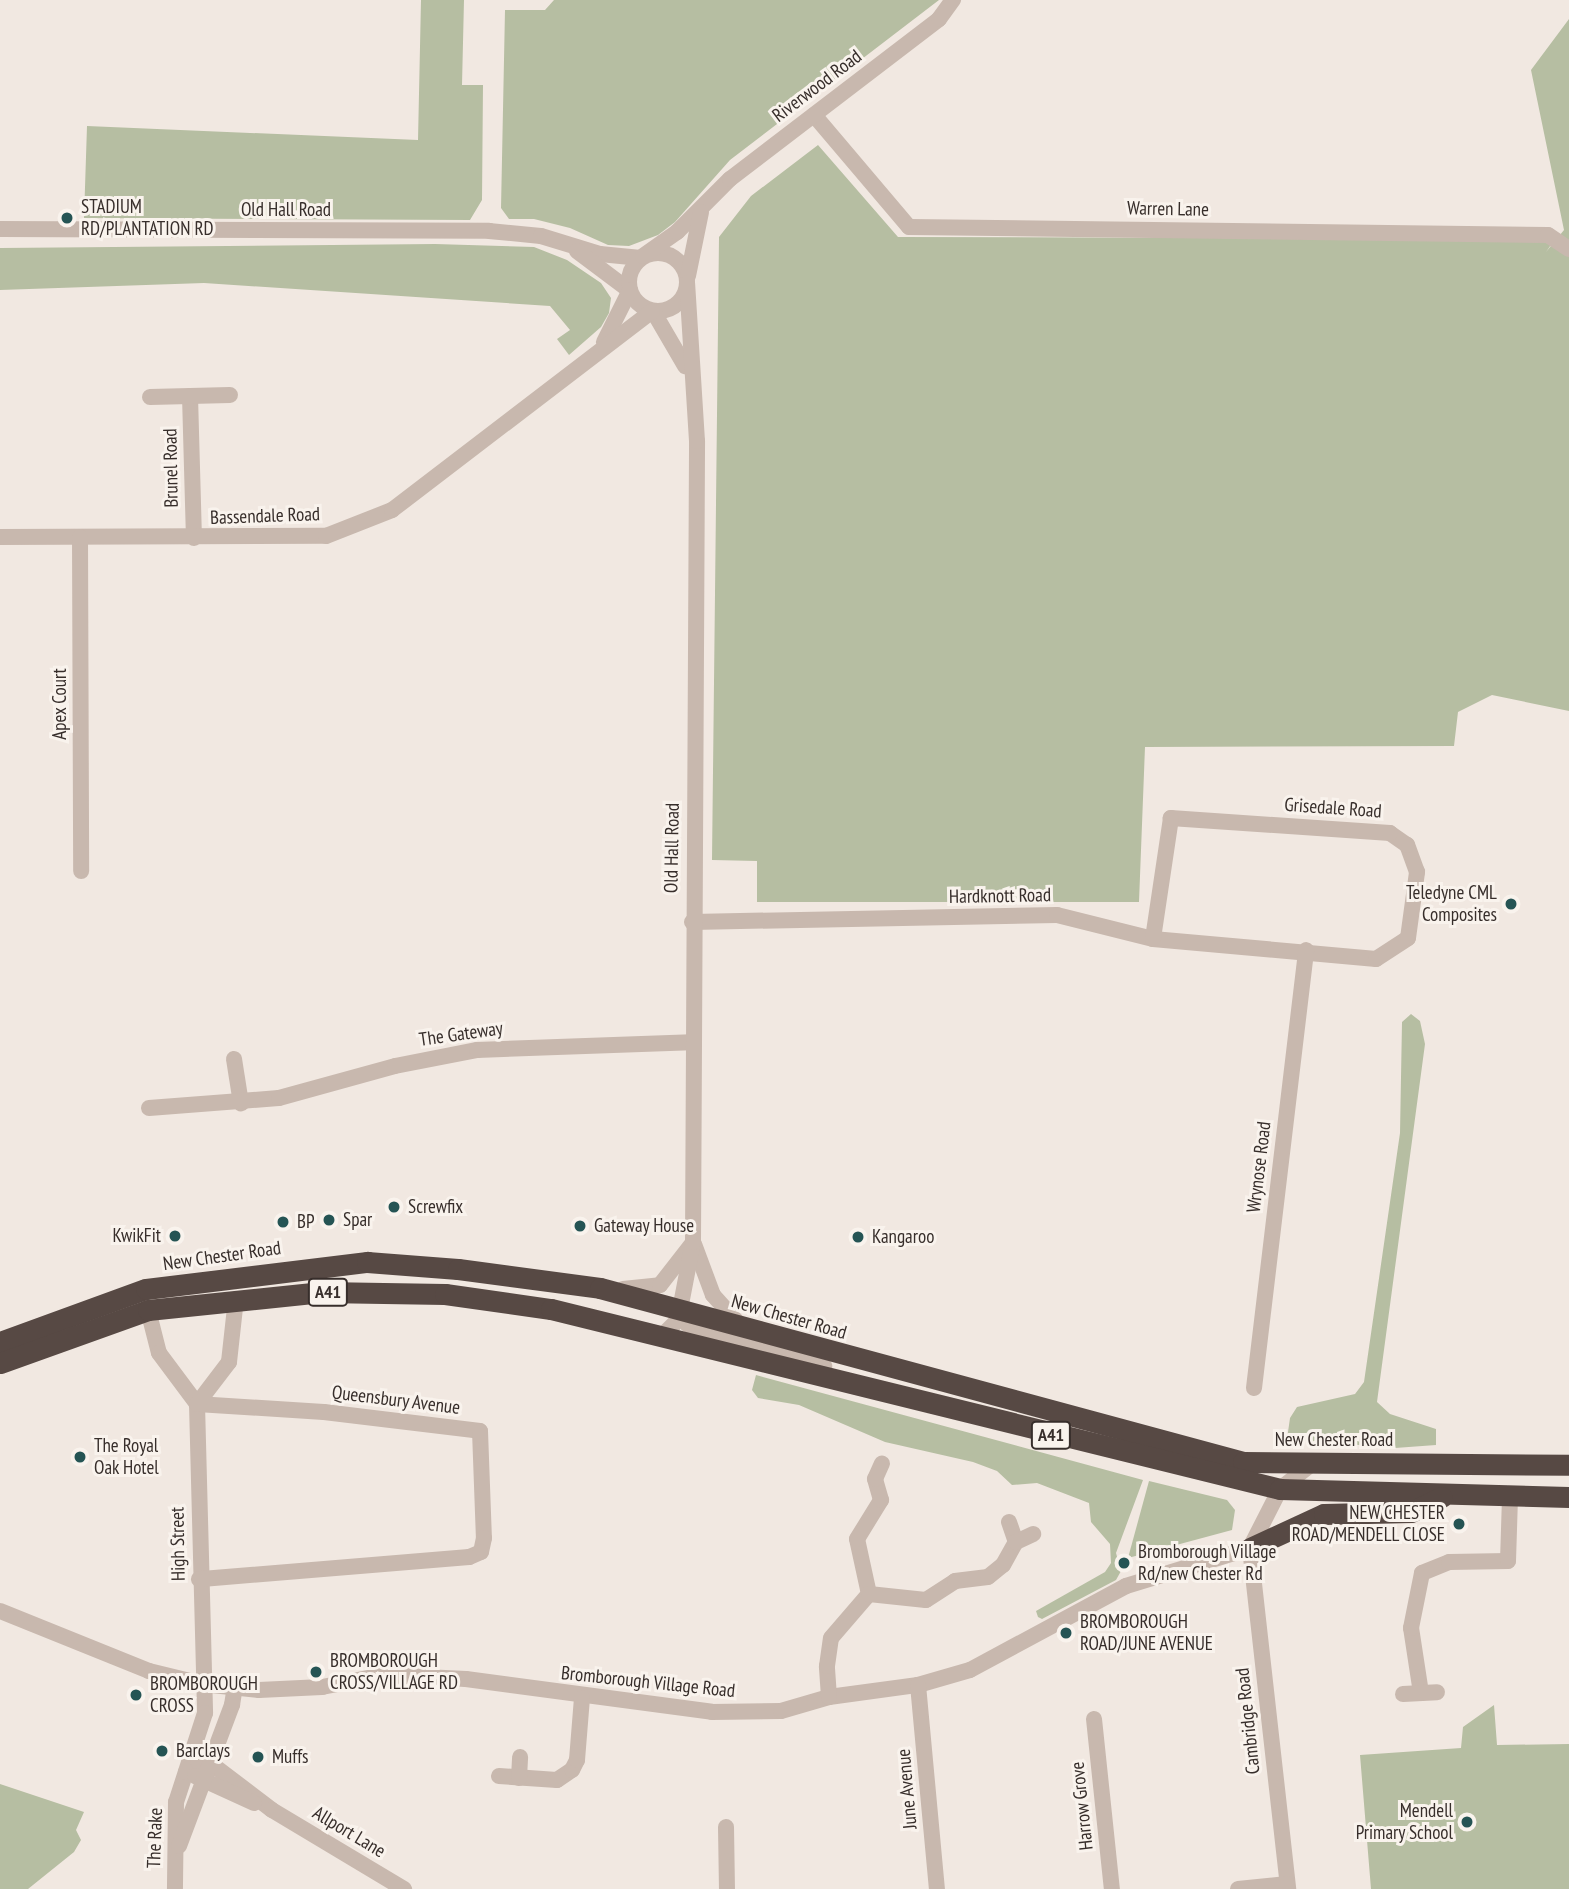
<!DOCTYPE html>
<html>
<head>
<meta charset="utf-8">
<style>
  body { margin:0 }
  #map { position:relative; width:1569px; height:1889px; overflow:hidden; background:#f1e8e1; font-family:"PT Sans Narrow",sans-serif }
  div>[style] { position:absolute }
  .green>* { inset:0; background:#b6bea2 }
  .minor>* { height:16px; margin:-8px; padding:0 8px; transform-origin:8px; border-radius:8px; background:#c8b8ae }
  .minor>.ring { margin:-8px; padding:0; box-sizing:content-box; background:none; border:16px solid #c8b8ae; border-radius:50% }
  .highway>* { height:21px; margin:-10.5px; padding:0 10.5px; transform-origin:10.5px; border-radius:10.5px; background:#574944 }
  .dots>* { width:19px; height:19px; translate:-50% -50%; box-sizing:border-box; border:4px solid #f9f3ed; border-radius:50% }
  span { translate:-50% -50%; white-space:nowrap; text-align:center; line-height:1.15; -webkit-text-stroke:6px #f9f3ed; paint-order:stroke }
  .shield-label span { padding:2px 5px; background:#f9f3ed; border:2px solid; border-radius:5px; -webkit-text-stroke-width:0 }
  .shield-label { font-size:18px; color:#372e2b; font-weight:700 }
  .street-label { font-size:19px; color:#372e2b }
  .poi-label { font-size:19px; color:#372e2b }
  .left { translate:0 -50%; text-align:left }
  .right { translate:-100% -50%; text-align:right }
</style>
</head>
<body>
<div id="map">
  <div class="green">
    <i style="clip-path:polygon(421px 0,464px 0,462px 85px,483px 85px,482px 200px,470px 220px,84px 218px,87px 126px,418px 140px)"></i>
    <i style="clip-path:polygon(554px 0,939px 0,730px 160px,675px 222px,658px 235px,629px 246px,608px 245px,570px 228px,534px 219px,509px 219px,501px 208px,505px 10px,545px 10px)"></i>
    <i style="clip-path:polygon(1569px 19px,1569px 711px,1492px 695px,1458px 712px,1454px 746px,1145px 747px,1139px 902px,757px 902px,757px 861px,712px 860px,719px 237px,751px 196px,818px 145px,898px 237px,1555px 239px,1546px 252px,1564px 230px,1531px 70px)"></i>
    <i style="clip-path:polygon(435px 244px,534px 247px,567px 260px,601px 283px,611px 298px,609px 313px,601px 327px,569px 355px,557px 339px,570px 330px,550px 306px,204px 283px,0 290px,0 248px)"></i>
    <i style="clip-path:polygon(1411px 1014px,1420px 1021px,1425px 1044px,1377px 1402px,1390px 1414px,1436px 1429px,1436px 1445px,1395px 1448px,1287px 1439px,1290px 1418px,1297px 1407px,1355px 1394px,1364px 1382px,1400px 1133px,1402px 1022px)"></i>
    <i style="clip-path:polygon(756px 1375px,1143px 1480px,1116px 1553px,1121px 1571px,1116px 1580px,1042px 1619px,1038px 1617px,1036px 1611px,1105px 1572px,1111px 1563px,1110px 1544px,1091px 1522px,1089px 1503px,1037px 1483px,1012px 1485px,997px 1471px,973px 1462px,885px 1442px,799px 1405px,758px 1398px,752px 1390px)"></i>
    <i style="clip-path:polygon(1149px 1481px,1227px 1500px,1235px 1510px,1232px 1530px,1128px 1558px)"></i>
    <i style="clip-path:polygon(1494px 1705px,1497px 1745px,1569px 1744px,1569px 1889px,1371px 1889px,1360px 1755px,1461px 1748px,1463px 1727px)"></i>
    <i style="clip-path:polygon(0 1784px,84px 1812px,76px 1830px,81px 1840px,74px 1852px,28px 1889px,0 1889px)"></i>
  </div>
  <div class="minor">
    <i style="left:814px;top:115px;width:147px;rotate:49.7deg"></i>
    <i style="left:909px;top:227px;width:639px;rotate:0.72deg"></i>
    <i style="left:1548px;top:235px;width:25px;rotate:34deg"></i>
    <i style="left:0;top:229px;width:489px;rotate:0.2deg"></i>
    <i style="left:489px;top:231px;width:52px;rotate:5.5deg"></i>
    <i style="left:541px;top:236px;width:62px;rotate:17deg"></i>
    <i style="left:600px;top:254px;width:41px;rotate:5.6deg"></i>
    <i style="left:577px;top:251px;width:65px;rotate:36.9deg"></i>
    <i class="ring" style="left:629px;top:253px;width:42px;height:42px"></i>
    <i style="left:643px;top:256px;width:42px;rotate:-35.2deg"></i>
    <i style="left:677px;top:232px;width:75px;rotate:-45deg"></i>
    <i style="left:730px;top:179px;width:263px;rotate:-37.4deg"></i>
    <i style="left:939px;top:19px;width:24px;rotate:-54deg"></i>
    <i style="left:688px;top:276px;width:65px;rotate:-78.5deg"></i>
    <i style="left:653px;top:311px;width:64px;rotate:59.8deg"></i>
    <i style="left:604px;top:342px;width:58px;rotate:-63.4deg"></i>
    <i style="left:190px;top:396px;width:142px;rotate:88.4deg"></i>
    <i style="left:150px;top:397px;width:80px;rotate:-1.4deg"></i>
    <i style="left:0;top:537px;width:326px;rotate:-0.2deg"></i>
    <i style="left:326px;top:536px;width:71px;rotate:-21.5deg"></i>
    <i style="left:392px;top:510px;width:327px;rotate:-37.4deg"></i>
    <i style="left:80px;top:537px;width:334px;rotate:89.8deg"></i>
    <i style="left:692px;top:922px;width:365px;rotate:-1.1deg"></i>
    <i style="left:1057px;top:915px;width:99px;rotate:14deg"></i>
    <i style="left:1153px;top:939px;width:224px;rotate:5.1deg"></i>
    <i style="left:1376px;top:959px;width:38px;rotate:-33deg"></i>
    <i style="left:1408px;top:938px;width:67px;rotate:-82.2deg"></i>
    <i style="left:1417px;top:872px;width:29px;rotate:-110deg"></i>
    <i style="left:1407px;top:845px;width:21px;rotate:-145deg"></i>
    <i style="left:1390px;top:833px;width:220px;rotate:-176.1deg"></i>
    <i style="left:1171px;top:818px;width:122px;rotate:98.5deg"></i>
    <i style="left:234px;top:1059px;width:45px;rotate:81deg"></i>
    <i style="left:149px;top:1108px;width:130px;rotate:-4.4deg"></i>
    <i style="left:279px;top:1098px;width:120px;rotate:-15.4deg"></i>
    <i style="left:395px;top:1066px;width:84px;rotate:-11deg"></i>
    <i style="left:477px;top:1050px;width:214px;rotate:-2.1deg"></i>
    <i style="left:694px;top:1244px;width:54px;rotate:69.6deg"></i>
    <i style="left:713px;top:1295px;width:39px;rotate:48deg"></i>
    <i style="left:623px;top:1289px;width:37px;rotate:-6deg"></i>
    <i style="left:660px;top:1285px;width:52px;rotate:-52deg"></i>
    <i style="left:148px;top:1310px;width:44px;rotate:75.7deg"></i>
    <i style="left:159px;top:1353px;width:64px;rotate:53.3deg"></i>
    <i style="left:197px;top:1404px;width:309px;rotate:88.5deg"></i>
    <i style="left:205px;top:1713px;width:94px;rotate:108deg"></i>
    <i style="left:176px;top:1802px;width:87px;rotate:90.7deg"></i>
    <i style="left:681px;top:1311px;width:14px;rotate:65deg"></i>
    <i style="left:687px;top:1324px;width:17px;rotate:28deg"></i>
    <i style="left:702px;top:1332px;width:127px;rotate:15.6deg"></i>
    <i style="left:661px;top:1337px;width:24px;rotate:-45deg"></i>
    <i style="left:678px;top:1320px;width:79px;rotate:-79.1deg"></i>
    <i style="left:693px;top:1242px;width:801px;rotate:-89.71deg"></i>
    <i style="left:697px;top:441px;width:158px;rotate:-93.6deg"></i>
    <i style="left:1254px;top:1388px;width:441px;rotate:-83.2deg"></i>
    <i style="left:197px;top:1404px;width:127px;rotate:3.6deg"></i>
    <i style="left:324px;top:1412px;width:157px;rotate:6.9deg"></i>
    <i style="left:480px;top:1431px;width:107px;rotate:87.9deg"></i>
    <i style="left:484px;top:1538px;width:14px;rotate:102deg"></i>
    <i style="left:481px;top:1552px;width:13px;rotate:157deg"></i>
    <i style="left:469px;top:1557px;width:271px;rotate:175.3deg"></i>
    <i style="left:197px;top:1404px;width:53px;rotate:-52.7deg"></i>
    <i style="left:229px;top:1362px;width:63px;rotate:-83.7deg"></i>
    <i style="left:1009px;top:1522px;width:21px;rotate:71deg"></i>
    <i style="left:1250px;top:1548px;width:343px;rotate:83.6deg"></i>
    <i style="left:869px;top:1594px;width:56px;rotate:-102.3deg"></i>
    <i style="left:857px;top:1539px;width:46px;rotate:-58.4deg"></i>
    <i style="left:881px;top:1500px;width:22px;rotate:-106deg"></i>
    <i style="left:875px;top:1479px;width:17px;rotate:-66deg"></i>
    <i style="left:0;top:1611px;width:161px;rotate:21.9deg"></i>
    <i style="left:149px;top:1671px;width:55px;rotate:13.8deg"></i>
    <i style="left:202px;top:1684px;width:57px;rotate:6deg"></i>
    <i style="left:259px;top:1690px;width:63px;rotate:-2.7deg"></i>
    <i style="left:322px;top:1687px;width:62px;rotate:-11.1deg"></i>
    <i style="left:383px;top:1675px;width:83px;rotate:2.8deg"></i>
    <i style="left:466px;top:1679px;width:248px;rotate:7.6deg"></i>
    <i style="left:712px;top:1712px;width:69px;rotate:-0.8deg"></i>
    <i style="left:781px;top:1711px;width:50px;rotate:-16.3deg"></i>
    <i style="left:829px;top:1697px;width:90px;rotate:-7.7deg"></i>
    <i style="left:918px;top:1685px;width:54px;rotate:-16.1deg"></i>
    <i style="left:970px;top:1670px;width:177px;rotate:-28.3deg"></i>
    <i style="left:1126px;top:1586px;width:130px;rotate:-17deg"></i>
    <i style="left:1250px;top:1548px;width:66px;rotate:-63deg"></i>
    <i style="left:1280px;top:1489px;width:42px;rotate:-38.2deg"></i>
    <i style="left:918px;top:1685px;width:205px;rotate:84.7deg"></i>
    <i style="left:1421px;top:1693px;width:66px;rotate:-98.7deg"></i>
    <i style="left:1411px;top:1628px;width:56px;rotate:-78.7deg"></i>
    <i style="left:1422px;top:1573px;width:29px;rotate:-22deg"></i>
    <i style="left:1449px;top:1562px;width:59px;rotate:-1deg"></i>
    <i style="left:1508px;top:1561px;width:64px;rotate:-88.2deg"></i>
    <i style="left:1403px;top:1694px;width:34px;rotate:-3deg"></i>
    <i style="left:829px;top:1697px;width:31px;rotate:-94deg"></i>
    <i style="left:827px;top:1666px;width:28px;rotate:-82deg"></i>
    <i style="left:831px;top:1638px;width:58px;rotate:-49.2deg"></i>
    <i style="left:869px;top:1594px;width:57px;rotate:6deg"></i>
    <i style="left:926px;top:1600px;width:35px;rotate:-33deg"></i>
    <i style="left:955px;top:1581px;width:33px;rotate:-7deg"></i>
    <i style="left:988px;top:1577px;width:19px;rotate:-39deg"></i>
    <i style="left:1003px;top:1565px;width:26px;rotate:-61deg"></i>
    <i style="left:1016px;top:1542px;width:19px;rotate:-25deg"></i>
    <i style="left:1094px;top:1719px;width:171px;rotate:84deg"></i>
    <i style="left:186px;top:1772px;width:16px;rotate:-43deg"></i>
    <i style="left:198px;top:1761px;width:11px;rotate:5deg"></i>
    <i style="left:209px;top:1762px;width:79px;rotate:37.3deg"></i>
    <i style="left:272px;top:1810px;width:154px;rotate:30.9deg"></i>
    <i style="left:195px;top:1776px;width:65px;rotate:24.6deg"></i>
    <i style="left:499px;top:1776px;width:58px;rotate:3.9deg"></i>
    <i style="left:557px;top:1780px;width:18px;rotate:-34deg"></i>
    <i style="left:572px;top:1770px;width:11px;rotate:-63deg"></i>
    <i style="left:577px;top:1760px;width:62px;rotate:-85.4deg"></i>
    <i style="left:519px;top:1778px;width:21px;rotate:-87deg"></i>
    <i style="left:726px;top:1827px;width:62px;rotate:89.1deg"></i>
    <i style="left:179px;top:1846px;width:151px;rotate:-69.4deg"></i>
    <i style="left:232px;top:1705px;width:18px;rotate:-81deg"></i>
    <i style="left:1238px;top:1889px;width:49px;rotate:-5.8deg"></i>
  </div>
  <div class="highway">
    <i style="left:0;top:1342px;width:155px;rotate:-20deg"></i>
    <i style="left:146px;top:1289px;width:223px;rotate:-7deg"></i>
    <i style="left:367px;top:1262px;width:91px;rotate:4.4deg"></i>
    <i style="left:458px;top:1269px;width:143px;rotate:7.6deg"></i>
    <i style="left:600px;top:1288px;width:666px;rotate:15.14deg"></i>
    <i style="left:1243px;top:1462px;width:326px;rotate:0.5deg"></i>
    <i style="left:0;top:1363px;width:157px;rotate:-19.7deg"></i>
    <i style="left:148px;top:1310px;width:175px;rotate:-5.9deg"></i>
    <i style="left:322px;top:1292px;width:123px;rotate:0.9deg"></i>
    <i style="left:445px;top:1294px;width:107px;rotate:8.1deg"></i>
    <i style="left:551px;top:1309px;width:751px;rotate:13.87deg"></i>
    <i style="left:1280px;top:1489px;width:289px;rotate:1.6deg"></i>
    <i style="left:1250px;top:1548px;width:81px;rotate:-24.7deg"></i>
    <i style="left:1324px;top:1514px;width:87px;rotate:-1.3deg"></i>
    <i style="left:1411px;top:1512px;width:34px;rotate:-26deg"></i>
  </div>
  <div class="dots">
    <i style="left:67px;top:218px;background:#255454"></i>
    <i style="left:1511px;top:904px;background:#255454"></i>
    <i style="left:394px;top:1207px;background:#255454"></i>
    <i style="left:329px;top:1220px;background:#255454"></i>
    <i style="left:283px;top:1222px;background:#255454"></i>
    <i style="left:580px;top:1226px;background:#255454"></i>
    <i style="left:175px;top:1236px;background:#255454"></i>
    <i style="left:858px;top:1237px;background:#255454"></i>
    <i style="left:80px;top:1457px;background:#255454"></i>
    <i style="left:1459px;top:1524px;background:#255454"></i>
    <i style="left:1124px;top:1563px;background:#255454"></i>
    <i style="left:1066px;top:1633px;background:#255454"></i>
    <i style="left:316px;top:1672px;background:#255454"></i>
    <i style="left:136px;top:1695px;background:#255454"></i>
    <i style="left:162px;top:1751px;background:#255454"></i>
    <i style="left:258px;top:1757px;background:#255454"></i>
    <i style="left:1467px;top:1822px;background:#255454"></i>
  </div>
  <div class="shield-label">
    <span style="left:328px;top:1292px">A41</span>
    <span style="left:1051px;top:1435px">A41</span>
  </div>
  <div class="street-label">
    <span style="left:817px;top:86px;rotate:-37deg">Riverwood Road</span>
    <span style="left:1168px;top:209px;rotate:1deg">Warren Lane</span>
    <span style="left:286px;top:210px">Old Hall Road</span>
    <span style="left:171px;top:468px;rotate:-91deg">Brunel Road</span>
    <span style="left:265px;top:516px;rotate:-2deg">Bassendale Road</span>
    <span style="left:60px;top:704px;rotate:-90deg">Apex Court</span>
    <span style="left:1333px;top:808px;rotate:4deg">Grisedale Road</span>
    <span style="left:672px;top:848px;rotate:-89deg">Old Hall Road</span>
    <span style="left:1000px;top:896px;rotate:-1deg">Hardknott Road</span>
    <span style="left:461px;top:1034px;rotate:-8deg">The Gateway</span>
    <span style="left:1259px;top:1167px;rotate:-83deg">Wrynose Road</span>
    <span style="left:222px;top:1256px;rotate:-8deg">New Chester Road</span>
    <span style="left:789px;top:1317px;rotate:16deg">New Chester Road</span>
    <span style="left:396px;top:1400px;rotate:7deg">Queensbury Avenue</span>
    <span style="left:1334px;top:1440px">New Chester Road</span>
    <span style="left:178px;top:1544px;rotate:-91deg">High Street</span>
    <span style="left:648px;top:1682px;rotate:6deg">Bromborough Village Road</span>
    <span style="left:1248px;top:1721px;rotate:-96deg">Cambridge Road</span>
    <span style="left:907px;top:1789px;rotate:-95deg">June Avenue</span>
    <span style="left:1082px;top:1806px;rotate:-96deg">Harrow Grove</span>
    <span style="left:349px;top:1832px;rotate:31deg">Allport Lane</span>
    <span style="left:155px;top:1838px;rotate:-88deg">The Rake</span>
  </div>
  <div class="poi-label">
    <span class="left" style="left:81px;top:218px">STADIUM<br>RD/PLANTATION RD</span>
    <span class="right" style="left:1497px;top:904px">Teledyne CML<br>Composites</span>
    <span class="left" style="left:408px;top:1207px">Screwfix</span>
    <span class="left" style="left:343px;top:1220px">Spar</span>
    <span class="left" style="left:297px;top:1222px">BP</span>
    <span class="left" style="left:594px;top:1226px">Gateway House</span>
    <span class="right" style="left:161px;top:1236px">KwikFit</span>
    <span class="left" style="left:872px;top:1237px">Kangaroo</span>
    <span class="left" style="left:94px;top:1457px">The Royal<br>Oak Hotel</span>
    <span class="right" style="left:1445px;top:1524px">NEW CHESTER<br>ROAD/MENDELL CLOSE</span>
    <span class="left" style="left:1138px;top:1563px">Bromborough Village<br>Rd/new Chester Rd</span>
    <span class="left" style="left:1080px;top:1633px">BROMBOROUGH<br>ROAD/JUNE AVENUE</span>
    <span class="left" style="left:330px;top:1672px">BROMBOROUGH<br>CROSS/VILLAGE RD</span>
    <span class="left" style="left:150px;top:1695px">BROMBOROUGH<br>CROSS</span>
    <span class="left" style="left:176px;top:1751px">Barclays</span>
    <span class="left" style="left:272px;top:1757px">Muffs</span>
    <span class="right" style="left:1453px;top:1822px">Mendell<br>Primary School</span>
  </div>
</div>
</body>
</html>
